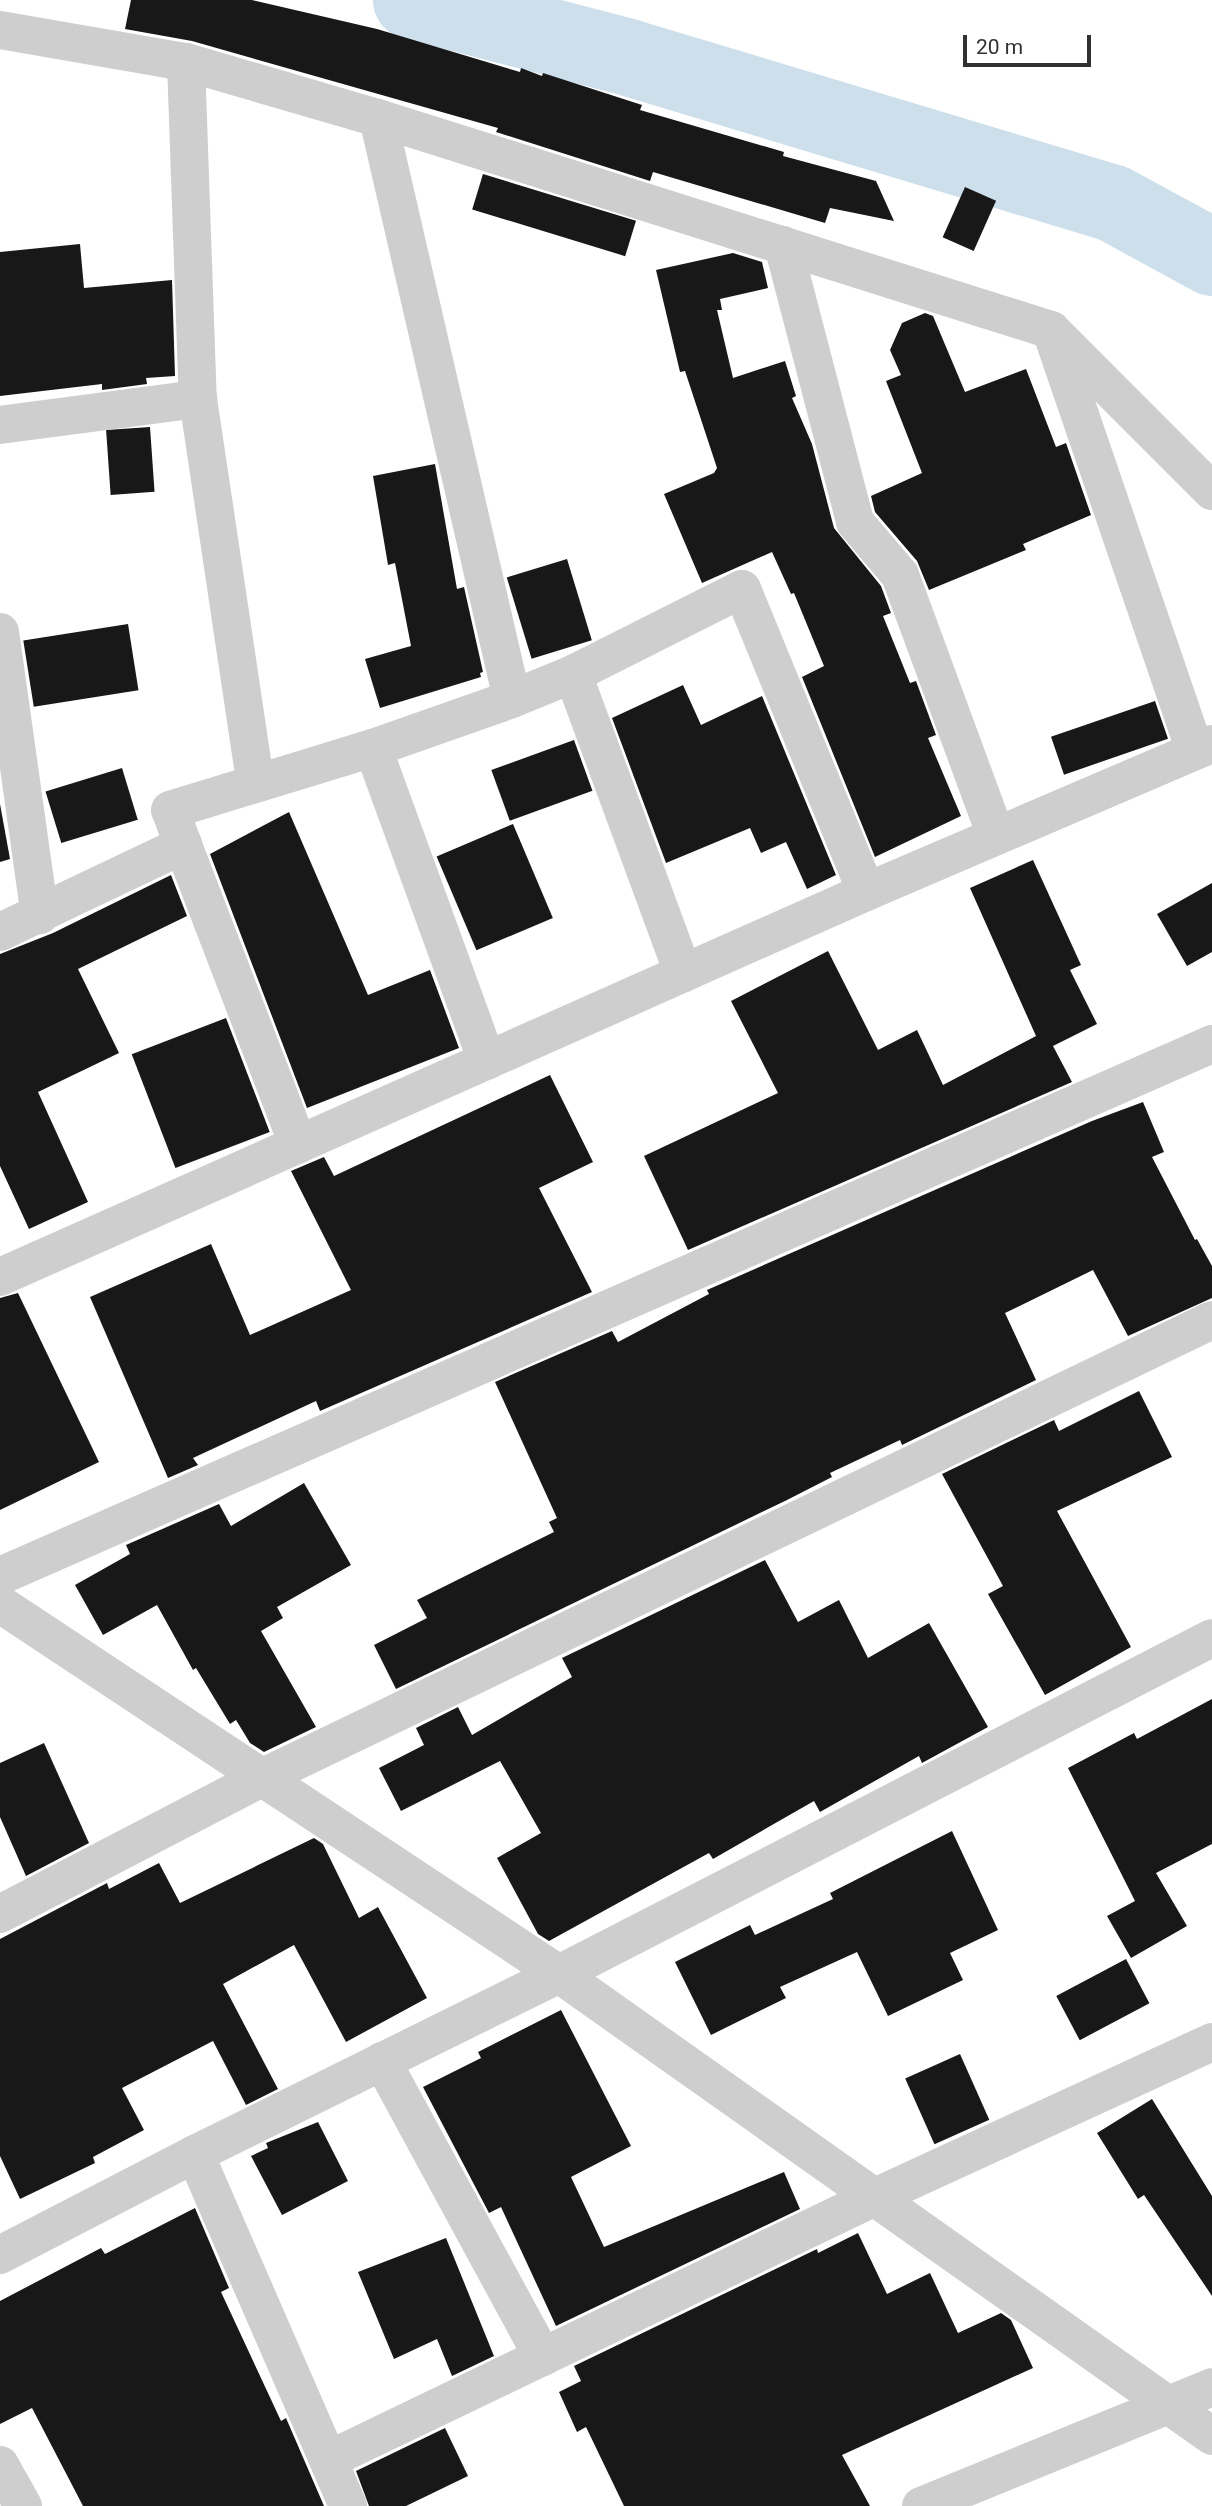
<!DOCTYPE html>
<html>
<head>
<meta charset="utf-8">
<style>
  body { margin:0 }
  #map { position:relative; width:1212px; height:2506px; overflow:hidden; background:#fff; font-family:Roboto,sans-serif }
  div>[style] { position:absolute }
  .river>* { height:77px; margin:-38.5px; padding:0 38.5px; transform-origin:38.5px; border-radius:38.5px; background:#cedfec }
  .building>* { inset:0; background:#181818; transform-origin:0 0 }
  .minor>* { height:38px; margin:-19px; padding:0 19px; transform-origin:19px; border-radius:19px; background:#cecece }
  span { translate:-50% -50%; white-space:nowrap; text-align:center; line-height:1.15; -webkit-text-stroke:7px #fff; paint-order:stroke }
  .scale { position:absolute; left:963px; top:35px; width:128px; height:32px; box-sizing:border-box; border:4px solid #313131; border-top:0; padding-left:9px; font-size:21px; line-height:24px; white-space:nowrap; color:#313131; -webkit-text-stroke:5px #fff; paint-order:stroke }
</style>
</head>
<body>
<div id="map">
  <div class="river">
    <i style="left:411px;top:0;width:224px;rotate:14.7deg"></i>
    <i style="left:628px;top:57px;width:506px;rotate:16.75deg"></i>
    <i style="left:1113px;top:203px;width:113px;rotate:28.6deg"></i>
  </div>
  <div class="building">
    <i style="clip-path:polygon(131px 0,252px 0,377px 29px,520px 72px,521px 68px,542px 76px,543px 73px,642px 105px,640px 110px,784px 152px,783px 156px,876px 181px,894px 221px,830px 208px,825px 223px,653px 172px,650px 181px,496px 132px,498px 128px,192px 41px,125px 29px)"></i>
    <i style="left:483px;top:174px;width:160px;height:37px;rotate:17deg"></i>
    <i style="left:965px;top:187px;width:34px;height:55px;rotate:24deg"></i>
    <i style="clip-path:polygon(80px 244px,84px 288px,172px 280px,175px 376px,146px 378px,147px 384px,102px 390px,102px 384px,0 396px,0 252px)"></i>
    <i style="clip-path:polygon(733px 253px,762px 262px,768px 288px,720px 299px,722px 310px,717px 310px,733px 378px,785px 361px,796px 396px,792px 398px,812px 444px,834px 528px,881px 586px,891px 613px,883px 616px,910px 683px,916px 681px,936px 735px,928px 738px,961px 816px,875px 857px,802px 677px,824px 666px,794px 593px,791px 594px,772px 552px,702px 583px,664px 494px,714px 473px,717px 468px,685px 371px,680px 372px,656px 270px)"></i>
    <i style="clip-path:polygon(925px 313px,933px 316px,965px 392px,1026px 369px,1056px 447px,1066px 443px,1091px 515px,1023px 544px,1026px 550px,929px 590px,917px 561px,875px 512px,871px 496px,922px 473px,886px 381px,901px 375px,890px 350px,902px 323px)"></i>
    <i style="left:150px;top:427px;width:65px;height:44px;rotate:86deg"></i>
    <i style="clip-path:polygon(435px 464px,457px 589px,464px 587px,483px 672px,480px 673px,481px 677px,380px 708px,365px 659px,411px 646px,395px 563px,388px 565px,373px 476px)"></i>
    <i style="left:567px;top:559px;width:85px;height:63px;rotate:73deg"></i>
    <i style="left:128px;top:624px;width:67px;height:106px;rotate:81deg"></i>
    <i style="clip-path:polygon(683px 685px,701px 725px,762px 696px,836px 875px,807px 889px,786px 842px,761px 853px,750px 828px,666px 863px,612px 718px)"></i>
    <i style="left:1155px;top:701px;width:40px;height:110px;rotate:71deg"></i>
    <i style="left:574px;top:740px;width:54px;height:88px;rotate:70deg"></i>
    <i style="left:122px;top:768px;width:54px;height:80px;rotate:73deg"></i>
    <i style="clip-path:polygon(0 804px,10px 859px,0 862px)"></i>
    <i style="clip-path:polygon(289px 812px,368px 995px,430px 970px,459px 1048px,307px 1108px,210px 854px)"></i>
    <i style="left:513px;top:824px;width:102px;height:83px;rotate:67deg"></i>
    <i style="clip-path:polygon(1033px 860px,1081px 965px,1070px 970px,1097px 1024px,1053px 1046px,1072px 1082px,688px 1250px,644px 1156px,778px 1093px,731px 1001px,828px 951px,878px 1050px,917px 1030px,943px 1085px,1036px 1036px,970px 888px)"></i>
    <i style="clip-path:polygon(171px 875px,187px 916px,78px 969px,119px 1053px,38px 1092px,88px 1202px,29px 1229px,0 1166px,0 954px,53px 933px)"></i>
    <i style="clip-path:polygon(1212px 883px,1212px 952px,1187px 966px,1157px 914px)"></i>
    <i style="left:226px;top:1018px;width:122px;height:101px;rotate:69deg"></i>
    <i style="clip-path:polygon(550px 1075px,593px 1162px,539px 1188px,592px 1292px,320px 1411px,316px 1401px,193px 1458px,198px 1465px,168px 1478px,90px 1297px,211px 1244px,250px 1335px,351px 1290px,291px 1171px,324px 1157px,334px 1176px)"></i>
    <i style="clip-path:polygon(1143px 1102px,1164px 1152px,1152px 1157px,1195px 1240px,1197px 1239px,1212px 1266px,1212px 1298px,1128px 1336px,1093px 1270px,1005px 1313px,1036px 1380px,902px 1445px,900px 1440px,830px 1473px,832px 1477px,787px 1500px,396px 1689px,374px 1645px,427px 1618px,417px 1600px,554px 1532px,549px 1522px,557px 1518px,495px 1382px,612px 1331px,618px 1342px,709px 1294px,707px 1290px,1092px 1121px)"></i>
    <i style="clip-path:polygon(18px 1293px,99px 1462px,0 1510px,0 1298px)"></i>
    <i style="clip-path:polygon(1139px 1391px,1172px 1457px,1057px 1511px,1131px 1647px,1045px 1695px,988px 1594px,1003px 1586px,942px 1474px,1054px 1420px,1059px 1431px)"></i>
    <i style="clip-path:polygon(304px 1483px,351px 1565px,277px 1607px,283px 1618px,261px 1631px,316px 1727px,264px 1752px,250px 1743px,236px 1720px,230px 1724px,196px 1668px,193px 1670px,157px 1605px,103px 1635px,75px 1585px,130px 1554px,126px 1545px,219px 1504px,231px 1526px)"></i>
    <i style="clip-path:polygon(765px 1560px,798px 1622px,839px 1600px,868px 1658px,929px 1623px,988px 1727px,922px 1763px,919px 1756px,820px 1812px,814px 1801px,713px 1859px,709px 1853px,549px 1941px,538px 1934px,497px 1858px,541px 1833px,500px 1761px,401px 1811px,379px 1768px,424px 1745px,416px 1728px,458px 1707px,472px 1735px,572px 1677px,562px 1658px)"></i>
    <i style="clip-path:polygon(1212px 1699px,1212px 1844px,1156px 1873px,1187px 1926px,1131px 1958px,1107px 1916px,1135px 1901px,1068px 1768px,1134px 1733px,1137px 1739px)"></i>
    <i style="clip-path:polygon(44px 1743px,89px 1843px,26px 1876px,0 1817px,0 1763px)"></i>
    <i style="clip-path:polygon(952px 1831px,998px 1930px,950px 1953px,963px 1980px,888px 2016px,857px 1952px,780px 1987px,786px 1998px,711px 2035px,675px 1962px,750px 1925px,755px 1935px,833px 1899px,830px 1893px)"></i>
    <i style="clip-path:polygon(314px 1838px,323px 1844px,359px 1918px,378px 1907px,427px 1998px,346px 2042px,294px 1945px,223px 1984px,278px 2089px,246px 2105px,213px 2041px,122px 2088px,144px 2130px,93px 2157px,95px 2163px,20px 2199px,0 2156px,0 1939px,107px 1883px,109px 1889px,159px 1863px,180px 1903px)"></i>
    <i style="left:1126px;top:1959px;width:50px;height:79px;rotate:62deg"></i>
    <i style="clip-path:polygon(561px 2010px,631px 2146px,571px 2177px,604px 2247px,784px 2172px,800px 2209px,556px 2326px,501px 2207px,489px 2213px,423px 2087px,481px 2058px,478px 2052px)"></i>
    <i style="left:960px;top:2054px;width:72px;height:60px;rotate:66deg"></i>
    <i style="clip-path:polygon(1152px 2099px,1212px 2196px,1212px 2296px,1144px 2195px,1138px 2199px,1097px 2133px)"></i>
    <i style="clip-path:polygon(318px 2122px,348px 2181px,282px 2215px,251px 2156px,268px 2148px,266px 2143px)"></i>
    <i style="clip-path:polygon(195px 2208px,229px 2288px,221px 2292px,281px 2421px,286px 2418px,324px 2506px,83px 2506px,32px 2408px,0 2424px,0 2301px,101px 2248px,105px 2254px)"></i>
    <i style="clip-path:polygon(858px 2233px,887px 2294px,930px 2273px,958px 2333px,1001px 2313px,1011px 2320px,1033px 2368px,842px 2455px,870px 2506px,624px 2506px,586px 2427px,577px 2432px,559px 2392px,581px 2381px,574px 2366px,817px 2249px,818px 2253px)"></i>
    <i style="clip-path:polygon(446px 2238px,494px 2356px,452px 2376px,437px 2339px,394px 2359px,358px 2272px)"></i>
    <i style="clip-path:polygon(445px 2428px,468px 2476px,406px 2506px,369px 2506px,356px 2471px)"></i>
  </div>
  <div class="minor">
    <i style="left:0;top:30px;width:189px;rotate:9.8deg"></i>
    <i style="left:186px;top:62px;width:200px;rotate:16.3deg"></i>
    <i style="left:378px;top:118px;width:706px;rotate:17.48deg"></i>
    <i style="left:1051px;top:330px;width:228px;rotate:45deg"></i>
    <i style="left:186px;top:62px;width:337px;rotate:88deg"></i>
    <i style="left:198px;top:399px;width:387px;rotate:81.5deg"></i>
    <i style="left:378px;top:118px;width:596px;rotate:77.01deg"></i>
    <i style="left:783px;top:245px;width:286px;rotate:75.4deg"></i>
    <i style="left:855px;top:522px;width:70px;rotate:49.7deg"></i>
    <i style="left:900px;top:575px;width:278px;rotate:69.8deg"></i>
    <i style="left:1054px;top:339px;width:435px;rotate:71.1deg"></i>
    <i style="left:0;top:425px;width:200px;rotate:-7.5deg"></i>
    <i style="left:0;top:632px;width:286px;rotate:82deg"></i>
    <i style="left:573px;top:674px;width:319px;rotate:69.8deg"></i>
    <i style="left:373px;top:748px;width:333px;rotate:70deg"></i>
    <i style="left:183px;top:845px;width:37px;rotate:-110deg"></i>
    <i style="left:170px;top:810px;width:212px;rotate:-17deg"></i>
    <i style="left:373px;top:748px;width:147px;rotate:-19.4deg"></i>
    <i style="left:512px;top:699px;width:66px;rotate:-22.3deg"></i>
    <i style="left:573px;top:674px;width:189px;rotate:-26.7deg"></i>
    <i style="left:742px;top:589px;width:327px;rotate:67.7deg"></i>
    <i style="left:0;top:932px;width:203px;rotate:-25.4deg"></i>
    <i style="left:183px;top:845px;width:321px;rotate:69deg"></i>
    <i style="left:0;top:1277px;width:948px;rotate:-23.97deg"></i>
    <i style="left:866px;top:892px;width:376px;rotate:-23.2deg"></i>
    <i style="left:0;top:1576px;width:1324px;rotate:-23.7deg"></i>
    <i style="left:0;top:1604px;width:670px;rotate:33.5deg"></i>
    <i style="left:559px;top:1974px;width:800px;rotate:35.28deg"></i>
    <i style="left:0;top:1914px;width:297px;rotate:-27.5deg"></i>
    <i style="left:263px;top:1777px;width:1053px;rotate:-25.71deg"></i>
    <i style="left:382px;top:2061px;width:337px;rotate:61.5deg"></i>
    <i style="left:195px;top:2154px;width:384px;rotate:66.5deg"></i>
    <i style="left:0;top:2255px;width:220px;rotate:-27.4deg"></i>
    <i style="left:195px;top:2154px;width:406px;rotate:-26.3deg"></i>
    <i style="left:559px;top:1974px;width:734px;rotate:-27.23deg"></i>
    <i style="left:330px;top:2459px;width:605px;rotate:-25.68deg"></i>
    <i style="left:875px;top:2197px;width:371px;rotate:-24.7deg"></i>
    <i style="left:0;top:2465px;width:47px;rotate:60.7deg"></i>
    <i style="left:921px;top:2506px;width:314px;rotate:-22.2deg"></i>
  </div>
  <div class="scale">20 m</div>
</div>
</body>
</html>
